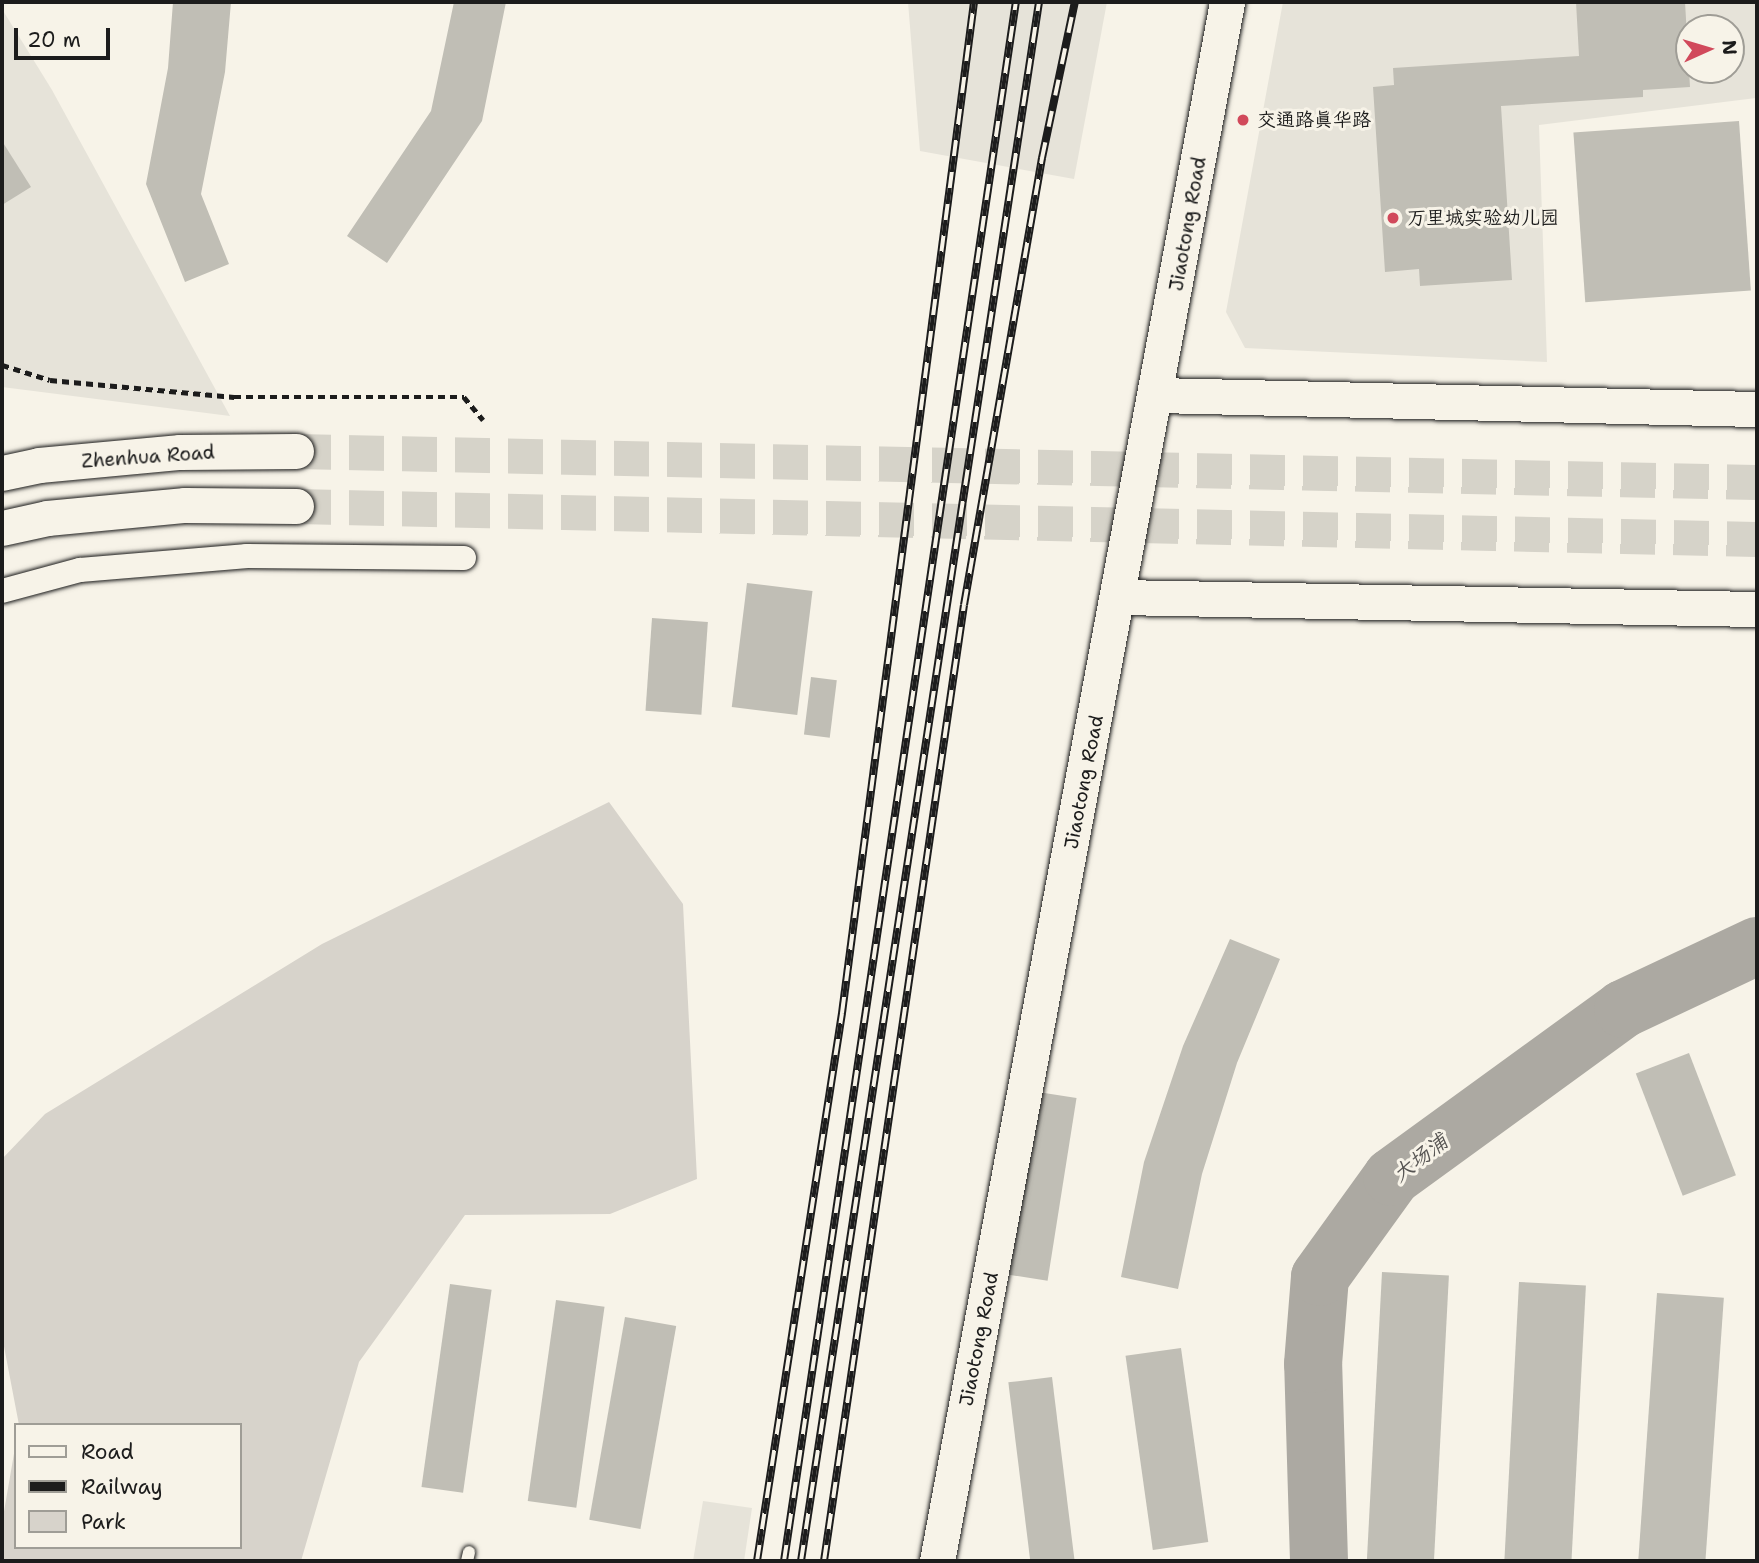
<!DOCTYPE html>
<html>
<head>
<meta charset="utf-8">
<style>
  body { margin:0 }
  #map { position:relative; width:1759px; height:1563px; overflow:hidden; background:#f7f3e8; font-family:"Shantell Sans","LXGW WenKai TC",sans-serif }
  div>[style] { position:absolute }
  .built>* { inset:0; background:#e6e3d9 }
  .green>* { inset:0; background:#d7d3cb }
  .river>* { height:58px; margin:-29px; padding:0 29px; transform-origin:29px; border-radius:29px; background:#aca9a2 }
  .building>* { inset:0; background:#c0beb5; transform-origin:0 0 }
  .secondary-tunnel>* { height:35px; margin-top:-17.5px; transform-origin:0; background:repeating-linear-gradient(90deg,#d6d3c9 0 35px,transparent 0 53px) }
  .path>* { height:4.5px; margin-top:-2.25px; transform-origin:0; background:repeating-linear-gradient(90deg,#1c1c1c 0 7px,transparent 0 12px) }
  .roads { filter:drop-shadow(0 0 2px #1c1c1c) drop-shadow(0 0 2px #1c1c1c) }
  .lane>* { height:12px; margin:-6px; padding:0 6px; transform-origin:6px; border-radius:6px; background:#f7f3e8 }
  .street>* { height:24px; margin:-12px; padding:0 12px; transform-origin:12px; border-radius:12px; background:#f7f3e8 }
  .secondary>* { height:35px; margin:-17.5px; padding:0 17.5px; transform-origin:17.5px; border-radius:17.5px; background:#f7f3e8 }
  .rail>* { height:8px; margin-top:-4px; transform-origin:0; background:repeating-linear-gradient(90deg,#f7f3e8 0 16px,#1c1c1c 0 32px); box-sizing:border-box; border-block:2px solid #1c1c1c }
  .dots>* { width:19px; height:19px; translate:-50% -50%; box-sizing:border-box; border:4px solid #f7f3e8; border-radius:50% }
  span { translate:-50% -50%; white-space:nowrap; text-align:center; line-height:1.15; -webkit-text-stroke:6px #f7f3e8; paint-order:stroke }
  .poi-label { font-size:19px; color:#1c1c1c }
  .left { translate:0 -50%; text-align:left }
  .street-label { font-size:19px; color:#1c1c1c }
  .water-label { font-size:21px; color:#565452; font-style:italic }
  .frame { position:absolute; inset:0; border:4px solid #1c1c1c; pointer-events:none }
  .legend { position:absolute; left:14px; top:1423px; width:228px; height:126px; box-sizing:border-box; background:#f7f3e8; border:2px solid #9f9d96; margin:0; padding:9px 12px; list-style:none; font-size:21px; color:#1c1c1c }
  .legend li { display:flex; align-items:center; gap:14px; height:35px }
  .legend b { width:35px; border:2px solid #9f9d96 }
  .north { position:absolute; left:1675px; top:14px; width:70px; height:70px; box-sizing:border-box; background:#f7f3e8; border:2px solid #9f9d96; border-radius:50%; rotate:86deg; font-size:19px; font-weight:700; line-height:28px; text-align:center; color:#1c1c1c }
  .north::after { content:''; display:block; margin:auto; width:24px; height:32px; background:#d1495b; clip-path:polygon(50% 0,100% 100%,50% 72%,0 100%) }
  .scale { position:absolute; left:14px; top:28px; width:96px; height:32px; box-sizing:border-box; border:4px solid #1c1c1c; border-top:0; padding-left:9px; font-size:21px; line-height:24px; white-space:nowrap; color:#1c1c1c; -webkit-text-stroke:5px #f7f3e8; paint-order:stroke }
</style>
</head>
<body>
<div id="map">
  <div class="built">
    <i style="clip-path:polygon(908px 2px,1107px 2px,1074px 179px,920px 151px)"></i>
    <i style="clip-path:polygon(evenodd,1283px 2px,1757px 2px,1757px 106px,1756px 98px,1539px 125px,1547px 362px,1245px 348px,1226px 312px,1283px 2px,1689px 28px,1731px 28px,1731px 70px,1689px 70px,1689px 28px)"></i>
    <i style="clip-path:polygon(2px 9px,52px 90px,230px 416px,2px 387px)"></i>
    <i style="clip-path:polygon(703px 1501px,752px 1508px,744px 1561px,693px 1561px)"></i>
  </div>
  <div class="green">
    <i style="clip-path:polygon(609px 802px,683px 904px,697px 1179px,610px 1214px,465px 1215px,359px 1362px,301px 1561px,2px 1561px,2px 1523px,16px 1442px,16px 1547px,240px 1547px,240px 1425px,19px 1425px,2px 1336px,2px 1159px,45px 1114px,322px 944px)"></i>
  </div>
  <div class="river">
    <i style="left:1319px;top:1561px;width:197px;rotate:-91.7deg"></i>
    <i style="left:1313px;top:1364px;width:87px;rotate:-85.4deg"></i>
    <i style="left:1320px;top:1277px;width:123px;rotate:-54.2deg"></i>
    <i style="left:1392px;top:1177px;width:286px;rotate:-36deg"></i>
    <i style="left:1623px;top:1009px;width:148px;rotate:-25.2deg"></i>
  </div>
  <div class="building">
    <i style="clip-path:polygon(173px 2px,231px 2px,225px 72px,201px 194px,229px 264px,185px 282px,146px 184px,168px 68px)"></i>
    <i style="clip-path:polygon(454px 2px,506px 2px,482px 121px,387px 263px,347px 236px,431px 111px)"></i>
    <i style="clip-path:polygon(1576px 2px,1685px 2px,1690px 87px,1643px 90px,1643px 97px,1501px 106px,1512px 280px,1420px 286px,1419px 269px,1385px 272px,1373px 87px,1394px 85px,1393px 68px,1579px 56px)"></i>
    <i style="left:1739px;top:121px;width:170px;height:166px;rotate:86deg"></i>
    <i style="clip-path:polygon(2px 141px,31px 187px,2px 205px)"></i>
    <i style="left:747px;top:583px;width:66px;height:125px;rotate:7deg"></i>
    <i style="left:652px;top:618px;width:56px;height:93px;rotate:4deg"></i>
    <i style="left:811px;top:677px;width:26px;height:58px;rotate:7deg"></i>
    <i style="clip-path:polygon(1230px 939px,1280px 959px,1237px 1063px,1202px 1174px,1178px 1289px,1121px 1277px,1144px 1162px,1183px 1046px)"></i>
    <i style="left:1689px;top:1053px;width:131px;height:57px;rotate:69deg"></i>
    <i style="left:1038px;top:1092px;width:39px;height:185px;rotate:9deg"></i>
    <i style="left:1382px;top:1272px;width:67px;height:290px;rotate:3deg"></i>
    <i style="left:1519px;top:1282px;width:67px;height:280px;rotate:3deg"></i>
    <i style="left:450px;top:1284px;width:42px;height:205px;rotate:8deg"></i>
    <i style="left:1657px;top:1293px;width:67px;height:268px;rotate:4deg"></i>
    <i style="left:556px;top:1300px;width:49px;height:203px;rotate:8deg"></i>
    <i style="left:625px;top:1317px;width:52px;height:206px;rotate:10deg"></i>
    <i style="left:1181px;top:1348px;width:196px;height:56px;rotate:82deg"></i>
    <i style="left:1052px;top:1377px;width:185px;height:44px;rotate:83deg"></i>
  </div>
  <div class="secondary-tunnel">
    <i style="left:296px;top:451px;width:1461px;rotate:1.22deg"></i>
    <i style="left:296px;top:506px;width:1461px;rotate:1.29deg"></i>
  </div>
  <div class="path">
    <i style="left:2px;top:365px;width:50px;rotate:17.4deg"></i>
    <i style="left:50px;top:380px;width:185px;rotate:5.3deg"></i>
    <i style="left:234px;top:397px;width:230px"></i>
    <i style="left:464px;top:397px;width:30px;rotate:50deg"></i>
  </div>
  <div class="roads">
    <div class="lane">
      <i style="left:467px;top:1561px;width:9px;rotate:-77deg"></i>
    </div>
    <div class="street">
      <i style="left:2px;top:591px;width:81px;rotate:-15.1deg"></i>
      <i style="left:80px;top:570px;width:168px;rotate:-4.8deg"></i>
      <i style="left:247px;top:556px;width:217px;rotate:0.5deg"></i>
    </div>
    <div class="secondary">
      <i style="left:1157px;top:395px;width:600px;rotate:1.34deg"></i>
      <i style="left:2px;top:473px;width:38px;rotate:-12deg"></i>
      <i style="left:39px;top:465px;width:142px;rotate:-5.3deg"></i>
      <i style="left:180px;top:452px;width:116px;rotate:-0.5deg"></i>
      <i style="left:2px;top:528px;width:46px;rotate:-12.5deg"></i>
      <i style="left:47px;top:518px;width:139px;rotate:-5.4deg"></i>
      <i style="left:185px;top:505px;width:111px;rotate:0.5deg"></i>
      <i style="left:1119px;top:597px;width:638px;rotate:1.08deg"></i>
      <i style="left:937px;top:1561px;width:1586px;rotate:-79.46deg"></i>
    </div>
  </div>
  <div class="rail">
    <i style="left:757px;top:1561px;width:555px;rotate:-81.18deg"></i>
    <i style="left:842px;top:1013px;width:1020px;rotate:-82.56deg"></i>
    <i style="left:784px;top:1561px;width:1576px;rotate:-81.54deg"></i>
    <i style="left:801px;top:1561px;width:1577px;rotate:-81.32deg"></i>
    <i style="left:824px;top:1561px;width:966px;rotate:-81.67deg"></i>
    <i style="left:964px;top:605px;width:454px;rotate:-80.1deg"></i>
    <i style="left:1042px;top:158px;width:159px;rotate:-78.1deg"></i>
  </div>
  <div class="dots">
    <i style="left:1243px;top:120px;background:#d1495b"></i>
    <i style="left:1393px;top:218px;background:#d1495b"></i>
  </div>
  <div class="poi-label">
    <span class="left" style="left:1257px;top:120px">交通路真华路</span>
    <span class="left" style="left:1407px;top:218px">万里城实验幼儿园</span>
  </div>
  <div class="street-label">
    <span style="left:1188px;top:224px;rotate:-80deg">Jiaotong Road</span>
    <span style="left:148px;top:457px;rotate:-4deg">Zhenhua Road</span>
    <span style="left:1084px;top:782px;rotate:-79deg">Jiaotong Road</span>
    <span style="left:979px;top:1339px;rotate:-79deg">Jiaotong Road</span>
  </div>
  <div class="water-label">
    <span style="left:1420px;top:1158px;rotate:-38deg">大场浦</span>
  </div>
  <div class="frame"></div>
  <ul class="legend">
  <li><b style="height:9px;background:#f7f3e8"></b>Road</li>
  <li><b style="height:9px;background:#1c1c1c"></b>Railway</li>
  <li><b style="height:19px;background:#d7d3cb"></b>Park</li>
  </ul>
  <div class="north">N</div>
  <div class="scale">20 m</div>
</div>
</body>
</html>
